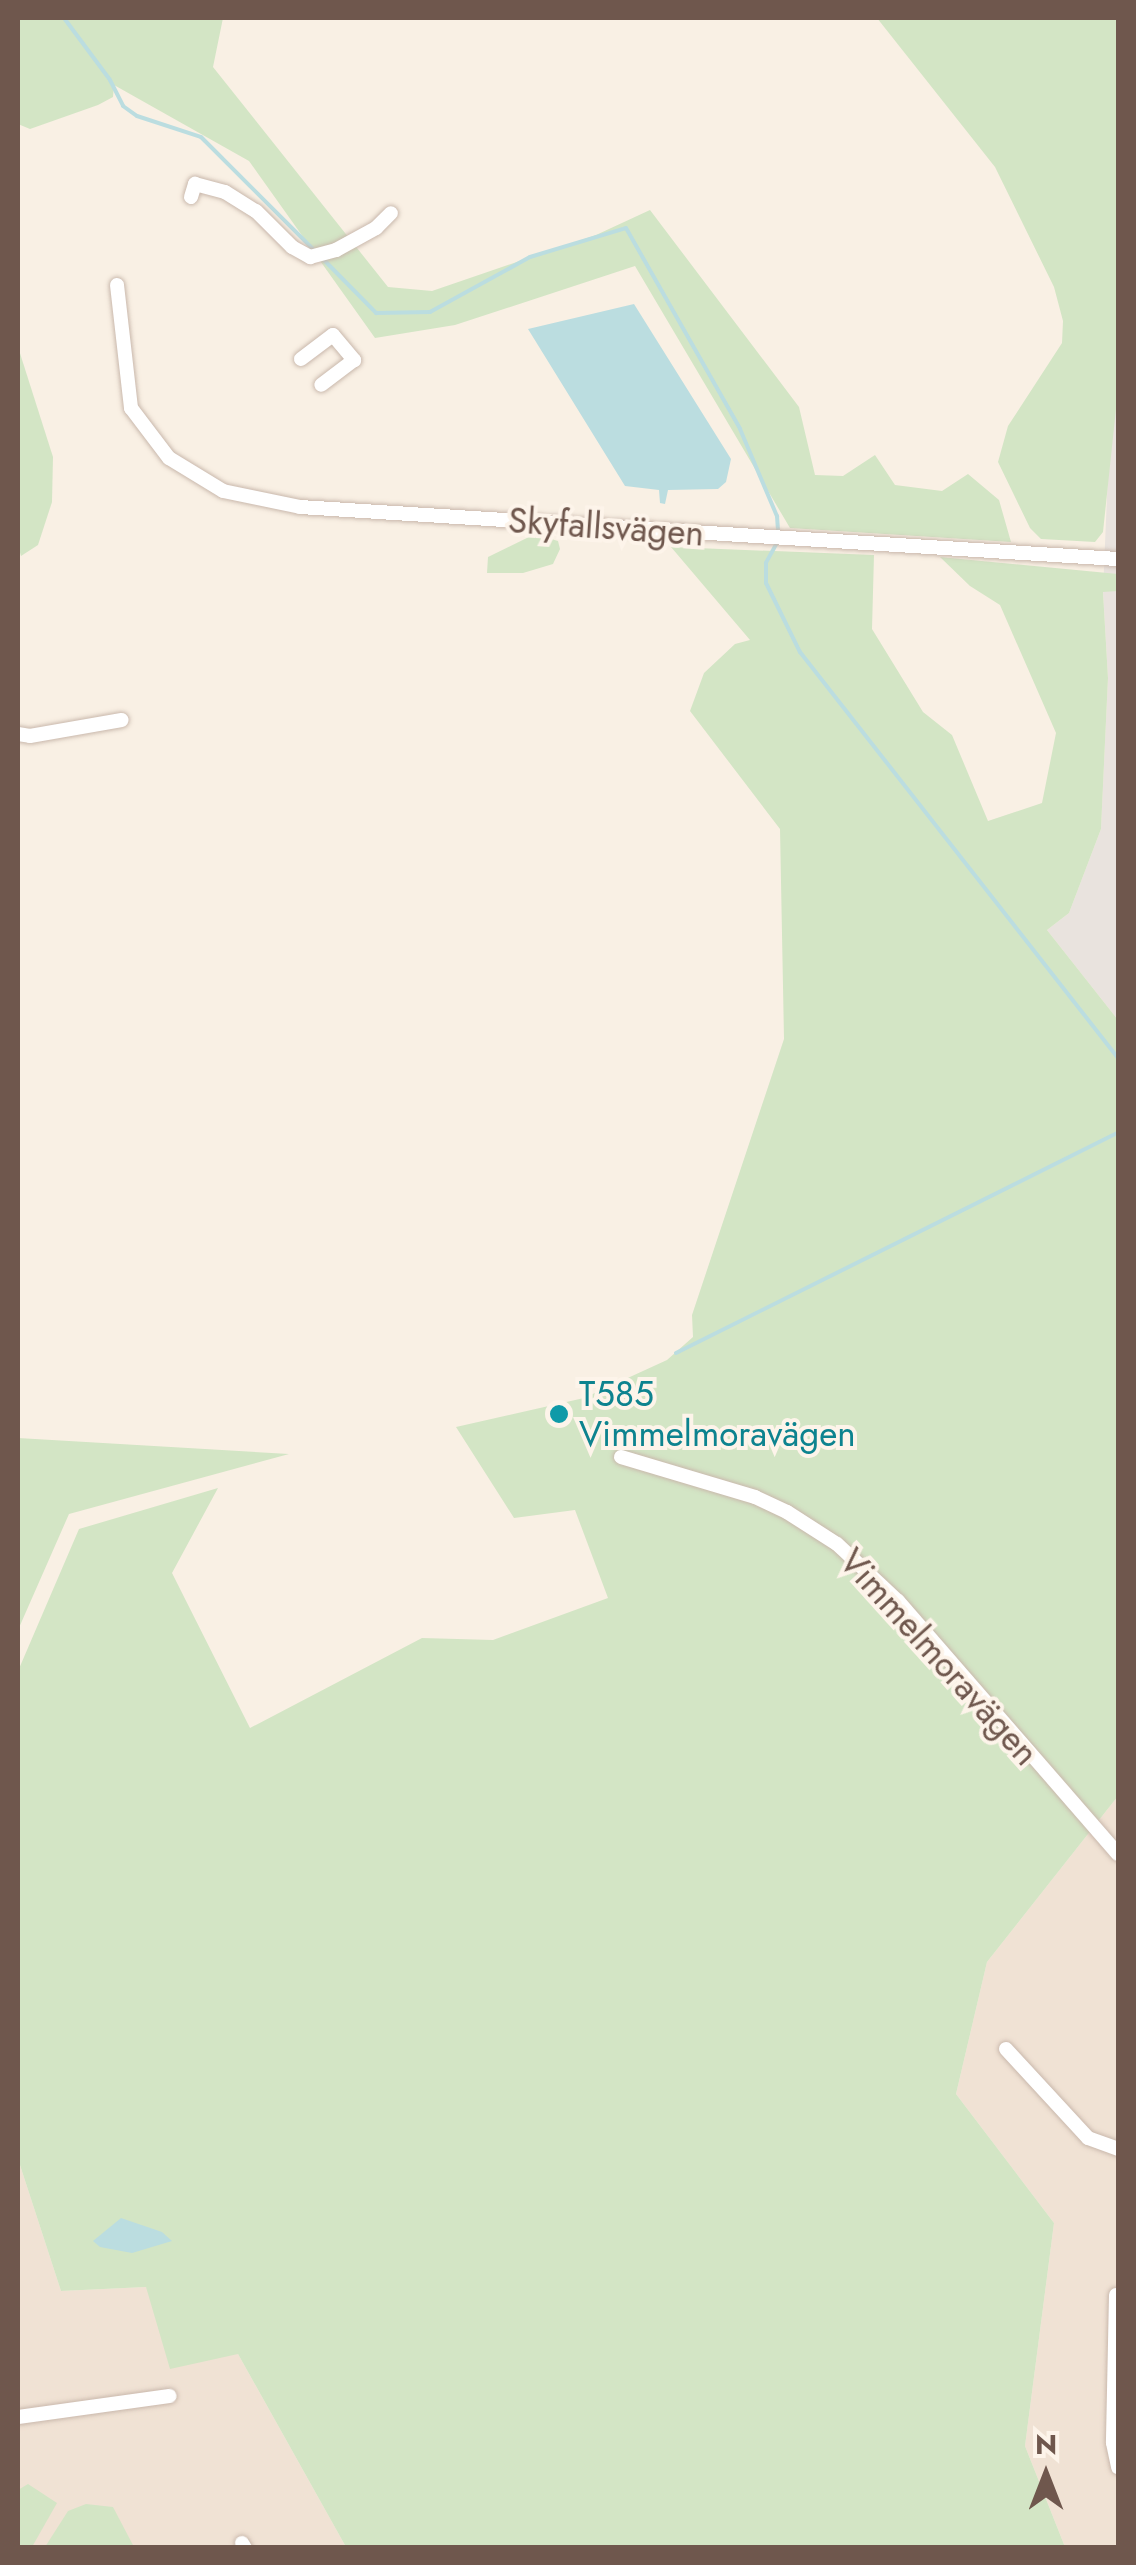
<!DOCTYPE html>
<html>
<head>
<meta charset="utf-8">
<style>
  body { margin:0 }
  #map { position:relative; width:1136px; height:2565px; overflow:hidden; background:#f9f0e4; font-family:Jost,sans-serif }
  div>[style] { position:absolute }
  .residential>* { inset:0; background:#f0e2d4 }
  .industrial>* { inset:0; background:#e9e3de }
  .green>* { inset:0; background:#d3e5c5 }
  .water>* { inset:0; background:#bbdde0 }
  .stream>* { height:4px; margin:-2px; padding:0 2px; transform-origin:2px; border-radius:2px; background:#bbdde0 }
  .roads { filter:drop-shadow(0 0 2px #c9b8ac) drop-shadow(0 0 2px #c9b8ac) }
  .minor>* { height:14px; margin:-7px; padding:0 7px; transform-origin:7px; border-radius:7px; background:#fff }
  .dots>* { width:28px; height:28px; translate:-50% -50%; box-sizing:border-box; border:5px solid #fdf4ea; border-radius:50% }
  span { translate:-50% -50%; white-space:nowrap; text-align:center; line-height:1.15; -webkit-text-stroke:8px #fdf4ea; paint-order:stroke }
  .street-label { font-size:35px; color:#6f574d }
  .culture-label { font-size:35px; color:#0d838f }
  .left { translate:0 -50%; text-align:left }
  .frame { position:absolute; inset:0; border:20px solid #6f574d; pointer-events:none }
  .north { position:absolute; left:996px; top:2425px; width:100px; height:100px; -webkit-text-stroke:8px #fdf4ea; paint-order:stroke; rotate:0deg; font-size:28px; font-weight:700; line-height:40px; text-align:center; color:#6f574d }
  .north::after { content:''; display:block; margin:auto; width:35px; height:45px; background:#6f574d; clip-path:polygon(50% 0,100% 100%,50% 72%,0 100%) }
</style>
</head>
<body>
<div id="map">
  <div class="residential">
    <i style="clip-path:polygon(1118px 1796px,1118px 2547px,1065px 2547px,1025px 2446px,1054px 2223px,956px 2094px,987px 1962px)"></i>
    <i style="clip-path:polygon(18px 2159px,61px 2291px,146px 2287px,238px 2354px,346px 2547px,18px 2547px)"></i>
  </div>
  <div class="industrial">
    <i style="clip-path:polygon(1118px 306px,1118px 1020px,1047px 930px,1069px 913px,1101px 829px,1108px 678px,1103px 591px,1115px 308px)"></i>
  </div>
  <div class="green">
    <i style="clip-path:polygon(18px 18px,223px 18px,213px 67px,388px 287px,432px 291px,596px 235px,650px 210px,799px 407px,815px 475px,843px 476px,875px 455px,895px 485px,942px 491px,968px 474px,999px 500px,1011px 542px,790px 528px,635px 266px,455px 325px,375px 338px,249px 161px,114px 85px,113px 97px,98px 105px,30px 129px,18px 124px)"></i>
    <i style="clip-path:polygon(877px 18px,1118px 18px,1118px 390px,1103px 532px,1095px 542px,1041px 539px,1030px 528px,998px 462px,1008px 426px,1062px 343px,1063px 321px,1054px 287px,995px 167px)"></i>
    <i style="clip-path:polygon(18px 347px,53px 457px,52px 502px,38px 545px,21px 556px,18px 546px)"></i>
    <i style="clip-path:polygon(535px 534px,558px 541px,560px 549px,553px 564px,523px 573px,487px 573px,488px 557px)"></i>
    <i style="clip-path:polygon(671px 547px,874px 555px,872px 629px,923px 712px,952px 735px,988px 821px,1042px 803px,1056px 733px,1000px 605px,970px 586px,940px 557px,1118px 574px,1118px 591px,1103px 592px,1108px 678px,1101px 829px,1069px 913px,1047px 930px,1118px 1020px,1118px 1796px,987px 1962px,956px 2094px,1054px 2223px,1025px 2446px,1065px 2547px,346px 2547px,238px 2354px,170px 2369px,146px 2287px,61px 2291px,18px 2159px,18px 1671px,79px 1529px,218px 1488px,172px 1573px,250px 1728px,422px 1638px,493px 1640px,608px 1598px,575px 1510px,514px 1518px,456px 1427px,584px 1398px,667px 1360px,693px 1337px,692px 1315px,784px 1039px,780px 829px,690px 711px,704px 673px,735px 644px,750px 640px)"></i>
    <i style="clip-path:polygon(18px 1438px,289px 1454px,69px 1514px,18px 1630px)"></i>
    <i style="clip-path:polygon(28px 2484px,57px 2503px,32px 2547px,18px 2547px,18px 2490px)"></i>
    <i style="clip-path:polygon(86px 2504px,113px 2507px,134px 2547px,45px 2547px,68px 2511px)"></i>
  </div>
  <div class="water">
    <i style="clip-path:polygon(634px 304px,731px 459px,726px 482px,718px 489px,668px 490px,665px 504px,660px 503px,659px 490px,625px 486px,528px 329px)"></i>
    <i style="clip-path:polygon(121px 2218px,162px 2232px,172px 2241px,132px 2253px,100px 2247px,93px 2241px)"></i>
  </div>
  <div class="stream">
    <i style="left:64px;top:18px;width:77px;rotate:53.4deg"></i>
    <i style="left:110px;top:80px;width:29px;rotate:63deg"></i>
    <i style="left:123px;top:106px;width:17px;rotate:36deg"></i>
    <i style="left:137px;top:116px;width:67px;rotate:18.2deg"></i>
    <i style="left:201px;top:137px;width:164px;rotate:45deg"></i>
    <i style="left:323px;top:259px;width:76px;rotate:45.5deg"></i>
    <i style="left:376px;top:313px;width:54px;rotate:-1.1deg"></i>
    <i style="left:430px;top:312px;width:114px;rotate:-28.8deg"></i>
    <i style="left:530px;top:257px;width:100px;rotate:-16.8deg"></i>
    <i style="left:626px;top:228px;width:231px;rotate:60.4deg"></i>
    <i style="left:740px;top:429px;width:95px;rotate:67deg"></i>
    <i style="left:777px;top:516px;width:16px;rotate:86deg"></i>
    <i style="left:778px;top:541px;width:25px;rotate:119deg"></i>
    <i style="left:766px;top:563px;width:20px;rotate:90deg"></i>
    <i style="left:766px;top:583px;width:77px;rotate:63.8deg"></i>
    <i style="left:800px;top:652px;width:516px;rotate:51.93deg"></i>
    <i style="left:676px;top:1353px;width:494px;rotate:-26.5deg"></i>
  </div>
  <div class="roads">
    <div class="minor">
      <i style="left:191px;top:197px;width:14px;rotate:-73deg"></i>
      <i style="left:195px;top:184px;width:31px;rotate:15deg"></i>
      <i style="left:225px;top:192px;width:36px;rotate:32deg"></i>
      <i style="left:256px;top:211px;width:51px;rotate:45deg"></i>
      <i style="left:292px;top:247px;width:21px;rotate:29deg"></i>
      <i style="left:310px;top:257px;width:27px;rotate:-15deg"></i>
      <i style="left:336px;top:250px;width:46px;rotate:-28.8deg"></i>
      <i style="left:376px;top:228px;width:21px;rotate:-45deg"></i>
      <i style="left:117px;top:285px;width:124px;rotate:83.5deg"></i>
      <i style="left:131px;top:408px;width:63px;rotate:52.8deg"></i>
      <i style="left:169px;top:458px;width:63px;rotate:31.4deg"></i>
      <i style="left:223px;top:491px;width:79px;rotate:11.7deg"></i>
      <i style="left:300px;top:507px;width:820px;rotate:3.64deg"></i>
      <i style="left:301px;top:359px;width:40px;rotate:-37deg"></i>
      <i style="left:333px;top:335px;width:33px;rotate:50deg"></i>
      <i style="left:354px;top:360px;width:41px;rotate:142.9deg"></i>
      <i style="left:18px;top:734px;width:12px;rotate:9deg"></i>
      <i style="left:30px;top:736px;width:93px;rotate:-9.9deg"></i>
      <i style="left:621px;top:1457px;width:140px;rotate:16.6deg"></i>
      <i style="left:755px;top:1497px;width:35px;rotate:25deg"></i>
      <i style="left:787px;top:1512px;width:59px;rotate:32.6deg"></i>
      <i style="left:837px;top:1544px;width:83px;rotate:43.1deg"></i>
      <i style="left:898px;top:1601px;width:335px;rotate:49deg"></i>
      <i style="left:1006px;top:2049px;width:121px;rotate:47.3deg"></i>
      <i style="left:1088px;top:2138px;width:32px;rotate:20deg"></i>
      <i style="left:1116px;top:2295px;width:148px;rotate:91.2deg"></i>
      <i style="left:1113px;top:2443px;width:25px;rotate:78deg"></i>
      <i style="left:18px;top:2417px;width:153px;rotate:-7.9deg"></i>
      <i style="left:242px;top:2543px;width:6px;rotate:59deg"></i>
    </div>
  </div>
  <div class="dots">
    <i style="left:559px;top:1414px;background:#0f9aa8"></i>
  </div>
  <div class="street-label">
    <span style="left:606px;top:527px;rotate:4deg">Skyfallsvägen</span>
    <span style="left:939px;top:1657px;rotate:48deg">Vimmelmoravägen</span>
  </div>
  <div class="culture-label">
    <span class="left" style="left:579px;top:1414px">T585<br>Vimmelmoravägen</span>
  </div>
  <div class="frame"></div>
  <div class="north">N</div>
</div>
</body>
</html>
